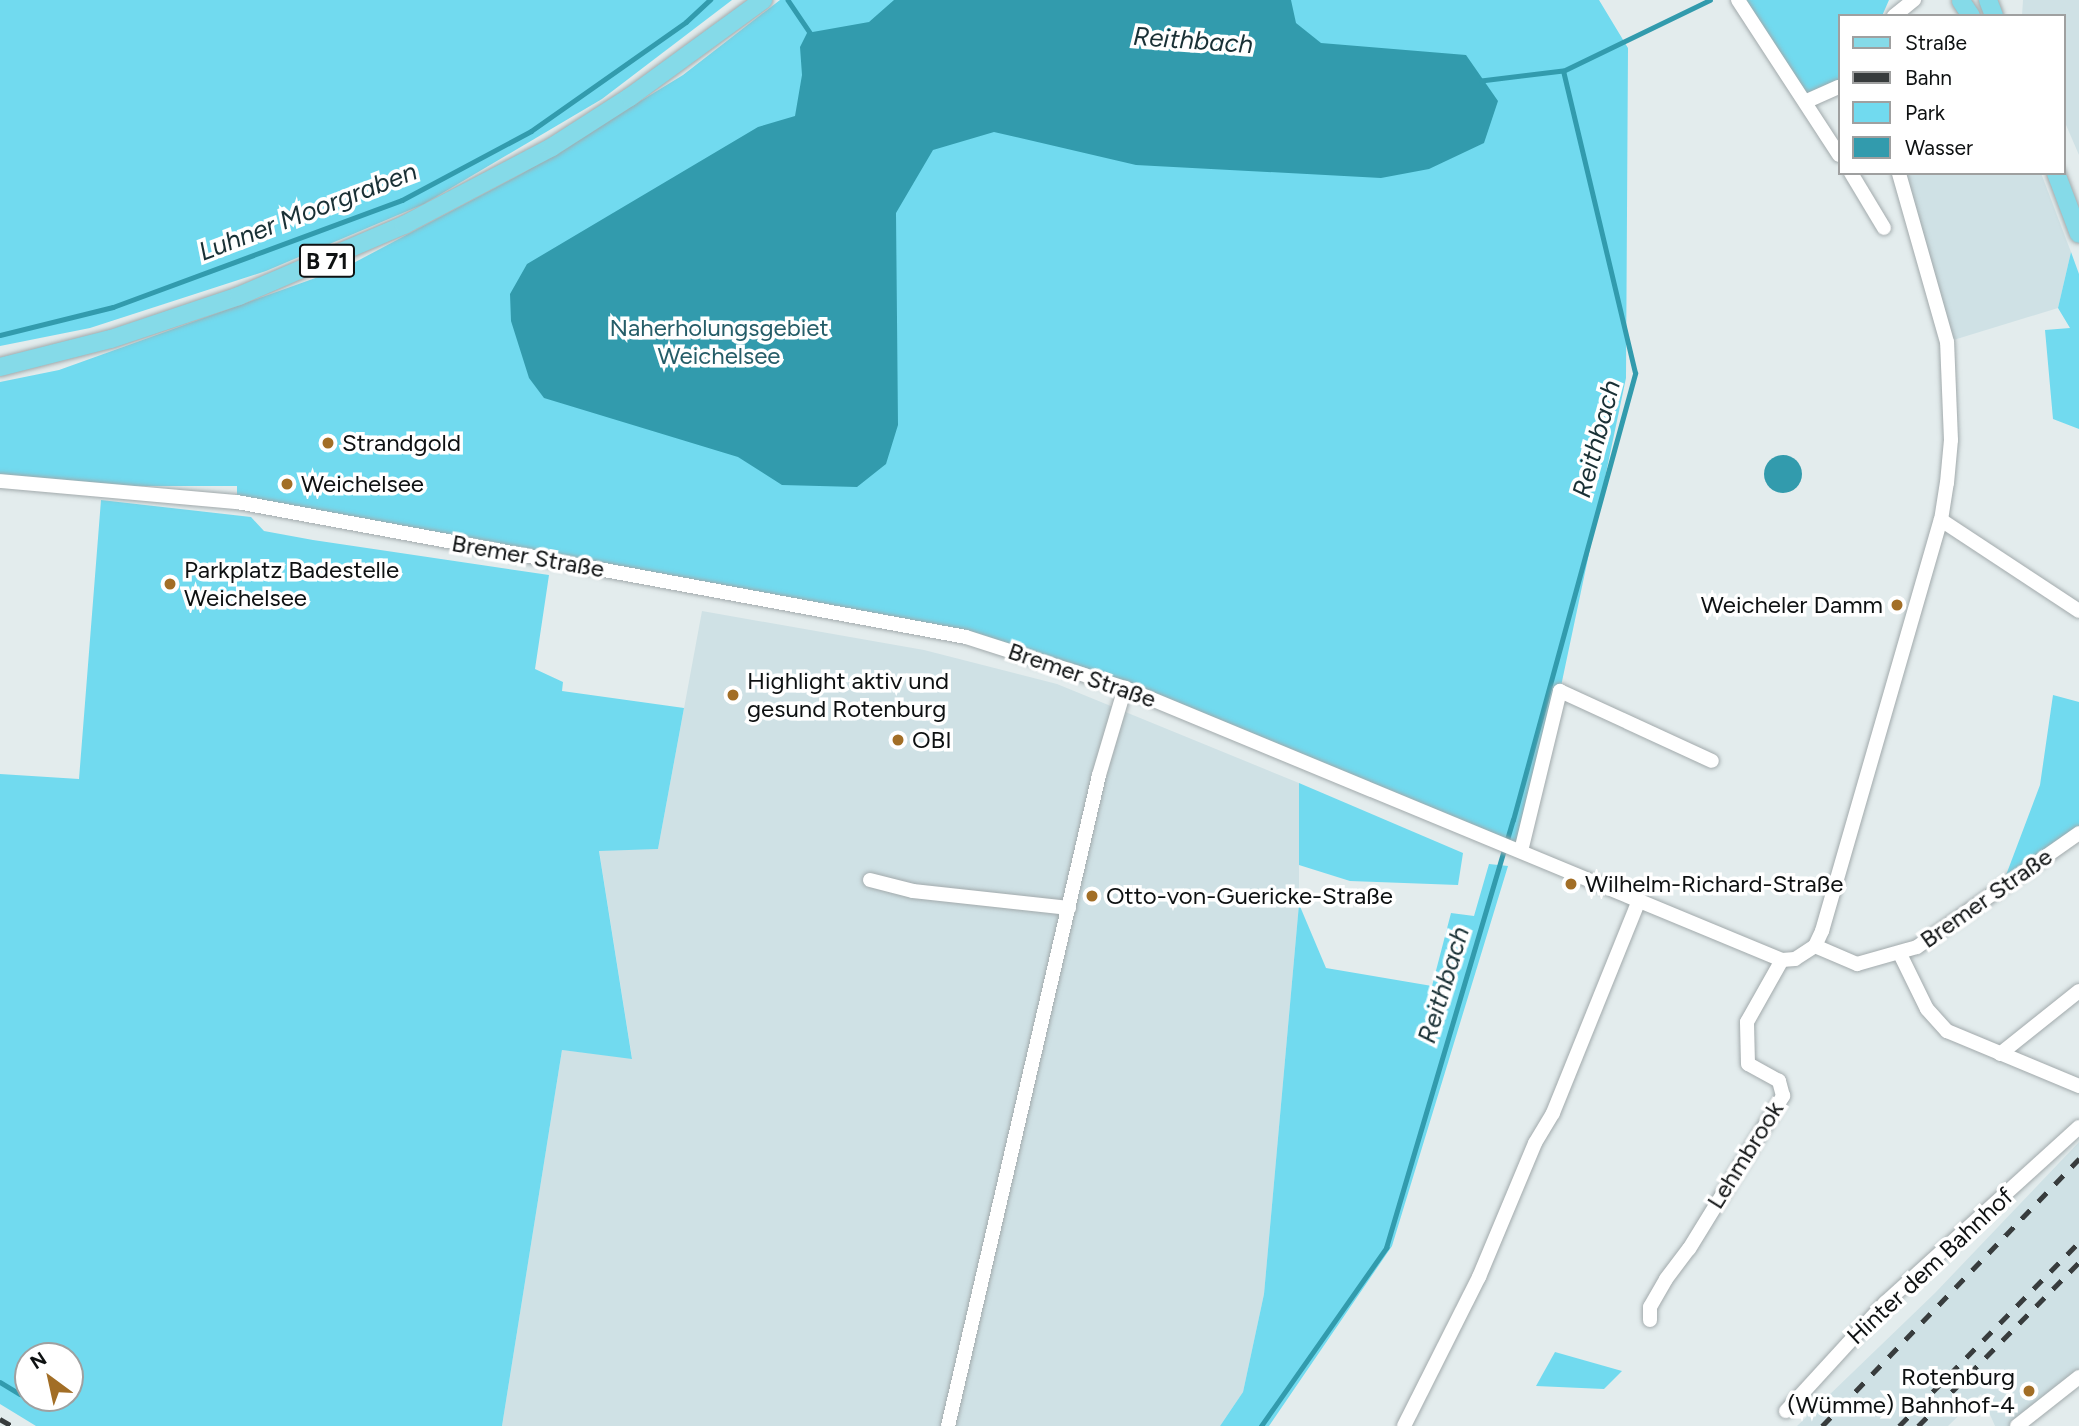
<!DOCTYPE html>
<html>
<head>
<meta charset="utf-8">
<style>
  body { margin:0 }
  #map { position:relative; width:2079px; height:1426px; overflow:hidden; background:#e3eced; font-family:Figtree,sans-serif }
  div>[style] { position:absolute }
  .built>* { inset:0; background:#cfe1e5 }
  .green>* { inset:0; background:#71daef }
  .water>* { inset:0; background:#329bad }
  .round { border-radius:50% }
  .stream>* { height:4.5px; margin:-2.25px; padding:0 2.25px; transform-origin:2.25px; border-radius:2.25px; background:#329bad }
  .roads { filter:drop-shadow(0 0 2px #a2aaac) drop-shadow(0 0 2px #a2aaac) }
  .minor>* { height:14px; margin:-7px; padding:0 7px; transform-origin:7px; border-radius:7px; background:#fff }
  .major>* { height:18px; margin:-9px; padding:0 9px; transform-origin:9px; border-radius:9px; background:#85dae8 }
  .rail>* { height:4.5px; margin-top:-2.25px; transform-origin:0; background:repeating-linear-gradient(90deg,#383c3d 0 12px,transparent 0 24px) }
  .dots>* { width:19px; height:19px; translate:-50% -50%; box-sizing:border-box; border:4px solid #fff; border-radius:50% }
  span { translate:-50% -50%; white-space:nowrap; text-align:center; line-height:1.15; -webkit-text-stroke:7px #fff; paint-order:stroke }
  .shield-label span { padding:2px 5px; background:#fff; border:2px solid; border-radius:5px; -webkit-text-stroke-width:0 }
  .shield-label { font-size:23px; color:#0e1112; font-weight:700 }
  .park-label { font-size:24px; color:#255d68 }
  .poi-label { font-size:24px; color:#0e1112 }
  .left { translate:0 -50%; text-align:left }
  .right { translate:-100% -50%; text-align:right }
  .street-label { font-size:24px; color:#0e1112 }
  .water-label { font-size:26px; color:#193035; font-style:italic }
  .legend { position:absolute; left:1838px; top:14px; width:228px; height:161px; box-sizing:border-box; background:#fff; border:2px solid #9fa0a0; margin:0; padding:9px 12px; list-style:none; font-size:21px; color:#0e1112 }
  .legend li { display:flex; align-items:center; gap:14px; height:35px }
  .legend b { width:35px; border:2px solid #9fa0a0 }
  .north { position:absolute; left:14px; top:1342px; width:70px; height:70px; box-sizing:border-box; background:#fff; border:2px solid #9fa0a0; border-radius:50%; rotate:327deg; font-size:19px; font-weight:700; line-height:28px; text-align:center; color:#0e1112 }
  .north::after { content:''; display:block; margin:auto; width:24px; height:32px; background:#a26e26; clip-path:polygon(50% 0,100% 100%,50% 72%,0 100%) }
</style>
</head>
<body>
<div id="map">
  <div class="built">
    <i style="clip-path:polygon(2023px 0,2079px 0,2079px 155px,2063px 118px,2063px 16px,2022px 16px)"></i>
    <i style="clip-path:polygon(1899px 173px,2041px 173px,2071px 252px,2058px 308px,1947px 342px)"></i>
    <i style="clip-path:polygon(702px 611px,924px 650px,1057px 684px,1299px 783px,1299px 904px,1264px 1294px,1243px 1392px,1220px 1426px,502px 1426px,562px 1050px,632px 1058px,599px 850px,658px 849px)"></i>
    <i style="clip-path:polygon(2079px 1142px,2079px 1377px,2017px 1426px,1995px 1426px,1981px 1394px,1948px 1426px,1797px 1426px,1935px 1293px)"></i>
  </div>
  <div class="green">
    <i style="clip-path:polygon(0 0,732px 0,602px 99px,424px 204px,266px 271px,90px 328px,0 346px)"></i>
    <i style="clip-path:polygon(780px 0,1599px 0,1628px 48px,1626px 378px,1560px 691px,1521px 851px,1185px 711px,966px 637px,237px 502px,237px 486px,0 486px,0 382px,59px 370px,346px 267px,523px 173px,683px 75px)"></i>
    <i style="clip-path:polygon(1738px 0,1889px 0,1882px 16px,1839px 16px,1839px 87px,1807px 101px)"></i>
    <i style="clip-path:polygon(2071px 252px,2079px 274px,2079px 429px,2053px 419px,2045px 330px,2070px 328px,2058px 308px)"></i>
    <i style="clip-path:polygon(evenodd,101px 500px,251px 517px,264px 531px,313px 540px,549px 575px,535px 669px,563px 682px,562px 691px,684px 708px,658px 849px,599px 851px,632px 1059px,562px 1050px,502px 1426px,36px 1426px,0 1404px,0 774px,79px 779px,101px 500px,70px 1356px,70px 1398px,28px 1398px,28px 1356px,70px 1356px)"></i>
    <i style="clip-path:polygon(2053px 695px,2079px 702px,2079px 833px,2000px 891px,2040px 785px)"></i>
    <i style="clip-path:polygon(1299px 783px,1463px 853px,1458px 885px,1350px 881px,1299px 865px)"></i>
    <i style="clip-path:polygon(1489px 864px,1508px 866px,1392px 1246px,1269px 1426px,1220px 1426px,1243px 1392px,1264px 1294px,1299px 904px,1326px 968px,1432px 986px,1451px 913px,1474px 916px)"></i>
    <i style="clip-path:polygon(1555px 1352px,1622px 1371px,1604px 1389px,1536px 1386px)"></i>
  </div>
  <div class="water">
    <i style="clip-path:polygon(894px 0,1291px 0,1296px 23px,1321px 43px,1466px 55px,1498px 101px,1484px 143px,1429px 169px,1381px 178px,1136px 165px,994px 132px,933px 150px,896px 213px,898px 425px,886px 464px,857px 487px,782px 485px,738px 457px,544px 398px,529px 378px,511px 321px,510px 294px,527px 264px,758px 127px,795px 116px,802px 75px,800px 47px,807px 33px,869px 22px)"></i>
    <i class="round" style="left:1764px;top:455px;width:38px;height:38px"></i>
  </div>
  <div class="stream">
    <i style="left:788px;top:0;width:40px;rotate:56deg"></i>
    <i style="left:1563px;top:71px;width:163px;rotate:-25.8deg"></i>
    <i style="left:0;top:335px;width:116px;rotate:-13.9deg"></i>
    <i style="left:113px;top:307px;width:308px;rotate:-20.3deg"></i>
    <i style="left:402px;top:200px;width:146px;rotate:-28.1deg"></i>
    <i style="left:531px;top:131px;width:189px;rotate:-35.1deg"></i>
    <i style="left:686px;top:22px;width:33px;rotate:-43deg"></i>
    <i style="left:0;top:1382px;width:23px;rotate:31deg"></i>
    <i style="left:1261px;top:1426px;width:218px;rotate:-54.9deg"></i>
    <i style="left:1386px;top:1248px;width:446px;rotate:-73.5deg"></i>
    <i style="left:1513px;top:820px;width:463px;rotate:-74.7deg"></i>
    <i style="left:1635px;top:373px;width:310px;rotate:-103.4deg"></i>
    <i style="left:1563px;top:71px;width:82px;rotate:173deg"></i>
  </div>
  <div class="roads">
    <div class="minor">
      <i style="left:1738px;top:0;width:185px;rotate:56.9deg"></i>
      <i style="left:1894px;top:16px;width:26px;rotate:-39deg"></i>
      <i style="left:1807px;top:101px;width:35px;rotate:-24deg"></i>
      <i style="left:1851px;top:173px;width:64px;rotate:59deg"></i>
      <i style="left:0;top:481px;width:238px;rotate:5.1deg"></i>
      <i style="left:237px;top:502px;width:741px;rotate:10.49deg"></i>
      <i style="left:966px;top:637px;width:167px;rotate:17.8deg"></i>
      <i style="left:1125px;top:688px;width:711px;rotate:22.49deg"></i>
      <i style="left:1782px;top:960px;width:13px;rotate:-4deg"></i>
      <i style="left:1795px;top:959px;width:24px;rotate:-33deg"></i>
      <i style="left:1815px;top:946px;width:17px;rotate:-65deg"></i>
      <i style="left:1822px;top:931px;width:428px;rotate:-73.9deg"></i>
      <i style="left:1941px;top:520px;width:37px;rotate:-81deg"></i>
      <i style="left:1947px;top:483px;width:43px;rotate:-84.7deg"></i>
      <i style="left:1951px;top:440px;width:98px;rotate:-92.3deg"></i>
      <i style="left:1947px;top:342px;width:176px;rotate:-105.9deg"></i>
      <i style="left:1941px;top:520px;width:165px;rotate:33.4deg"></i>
      <i style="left:1521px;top:851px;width:165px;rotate:-76.3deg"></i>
      <i style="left:1560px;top:691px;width:167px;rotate:24.7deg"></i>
      <i style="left:870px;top:880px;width:44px;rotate:14.3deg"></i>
      <i style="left:913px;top:891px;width:157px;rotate:6.2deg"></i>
      <i style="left:1815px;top:946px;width:46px;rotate:23.2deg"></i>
      <i style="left:1857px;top:964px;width:62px;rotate:-15.8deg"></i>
      <i style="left:1917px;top:947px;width:198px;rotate:-35.1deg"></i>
      <i style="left:1900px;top:954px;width:61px;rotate:63.9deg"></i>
      <i style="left:1927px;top:1009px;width:30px;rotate:48deg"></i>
      <i style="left:1947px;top:1031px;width:143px;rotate:22.6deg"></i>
      <i style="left:2000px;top:1054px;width:101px;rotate:-38.6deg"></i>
      <i style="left:1650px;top:1320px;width:13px;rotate:-90deg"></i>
      <i style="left:1650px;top:1307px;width:32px;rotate:-60deg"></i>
      <i style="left:1666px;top:1279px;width:38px;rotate:-53deg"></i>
      <i style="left:1689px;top:1249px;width:180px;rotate:-58.4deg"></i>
      <i style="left:1783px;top:1096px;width:16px;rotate:-105deg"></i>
      <i style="left:1779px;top:1081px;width:35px;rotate:-151deg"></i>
      <i style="left:1748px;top:1064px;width:42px;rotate:-91.4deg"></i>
      <i style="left:1747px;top:1022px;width:71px;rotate:-60.6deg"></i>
      <i style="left:1786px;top:1411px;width:147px;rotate:-47.5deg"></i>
      <i style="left:1885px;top:1303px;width:262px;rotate:-42.2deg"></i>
      <i style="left:948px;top:1426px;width:668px;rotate:-76.94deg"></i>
      <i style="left:1099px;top:775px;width:91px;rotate:-73.4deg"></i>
      <i style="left:1404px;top:1426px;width:167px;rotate:-63.3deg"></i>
      <i style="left:1479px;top:1277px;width:145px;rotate:-67.3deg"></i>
      <i style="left:1535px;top:1143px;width:35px;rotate:-59deg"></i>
      <i style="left:1553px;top:1113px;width:230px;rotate:-68deg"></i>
      <i style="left:2017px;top:1426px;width:79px;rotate:-38.3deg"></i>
    </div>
    <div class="major">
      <i style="left:1988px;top:0;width:17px;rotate:69deg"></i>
      <i style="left:1961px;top:1px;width:18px;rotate:56deg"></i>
      <i style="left:2056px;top:173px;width:65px;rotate:69.3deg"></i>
      <i style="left:0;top:367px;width:114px;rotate:-14.2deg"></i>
      <i style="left:111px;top:339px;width:135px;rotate:-18.6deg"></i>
      <i style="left:239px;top:296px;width:180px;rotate:-23.3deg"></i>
      <i style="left:404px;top:225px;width:167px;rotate:-27.8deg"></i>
      <i style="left:552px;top:147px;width:93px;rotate:-32.7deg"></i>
      <i style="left:630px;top:97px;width:165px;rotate:-36.1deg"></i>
    </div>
  </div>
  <div class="rail">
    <i style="left:0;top:1419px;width:14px;rotate:30deg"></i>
    <i style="left:1822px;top:1426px;width:371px;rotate:-46.1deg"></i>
    <i style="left:1899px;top:1426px;width:257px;rotate:-45.6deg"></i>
    <i style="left:1918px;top:1426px;width:230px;rotate:-45.5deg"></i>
  </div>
  <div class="dots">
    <i style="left:328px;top:443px;background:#a26e26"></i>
    <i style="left:287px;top:484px;background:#a26e26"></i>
    <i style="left:170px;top:584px;background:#a26e26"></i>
    <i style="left:1897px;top:605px;background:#a26e26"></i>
    <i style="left:733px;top:695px;background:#a26e26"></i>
    <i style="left:898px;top:740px;background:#a26e26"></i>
    <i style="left:1571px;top:884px;background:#a26e26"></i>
    <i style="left:1092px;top:896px;background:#a26e26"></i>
    <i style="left:2029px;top:1391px;background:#a26e26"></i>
  </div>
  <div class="shield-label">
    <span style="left:327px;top:261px">B 71</span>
  </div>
  <div class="park-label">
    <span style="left:719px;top:342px">Naherholungsgebiet<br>Weichelsee</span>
  </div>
  <div class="poi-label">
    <span class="left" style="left:342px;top:443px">Strandgold</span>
    <span class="left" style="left:301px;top:484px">Weichelsee</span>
    <span class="left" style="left:184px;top:584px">Parkplatz Badestelle<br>Weichelsee</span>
    <span class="right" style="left:1883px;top:605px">Weicheler Damm</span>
    <span class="left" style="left:747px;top:695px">Highlight aktiv und<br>gesund Rotenburg</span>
    <span class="left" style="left:912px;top:740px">OBI</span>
    <span class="left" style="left:1585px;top:884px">Wilhelm-Richard-Straße</span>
    <span class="left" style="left:1106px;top:896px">Otto-von-Guericke-Straße</span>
    <span class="right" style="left:2015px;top:1391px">Rotenburg<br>(Wümme) Bahnhof-4</span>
  </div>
  <div class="street-label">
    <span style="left:528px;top:556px;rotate:10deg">Bremer Straße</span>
    <span style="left:1082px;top:675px;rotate:19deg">Bremer Straße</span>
    <span style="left:1986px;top:898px;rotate:-35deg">Bremer Straße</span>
    <span style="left:1745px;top:1155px;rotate:-58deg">Lehmbrook</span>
    <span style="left:1930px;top:1266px;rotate:-43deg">Hinter dem Bahnhof</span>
  </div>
  <div class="water-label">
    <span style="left:1193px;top:41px;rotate:4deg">Reithbach</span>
    <span style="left:308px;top:212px;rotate:-21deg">Luhner Moorgraben</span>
    <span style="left:1597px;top:439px;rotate:-75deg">Reithbach</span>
    <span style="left:1444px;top:985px;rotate:-73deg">Reithbach</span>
  </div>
  <ul class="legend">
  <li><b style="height:9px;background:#85dae8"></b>Straße</li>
  <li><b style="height:9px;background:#383c3d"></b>Bahn</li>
  <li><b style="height:19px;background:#71daef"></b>Park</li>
  <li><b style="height:19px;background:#329bad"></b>Wasser</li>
  </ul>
  <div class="north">N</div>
</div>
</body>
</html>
